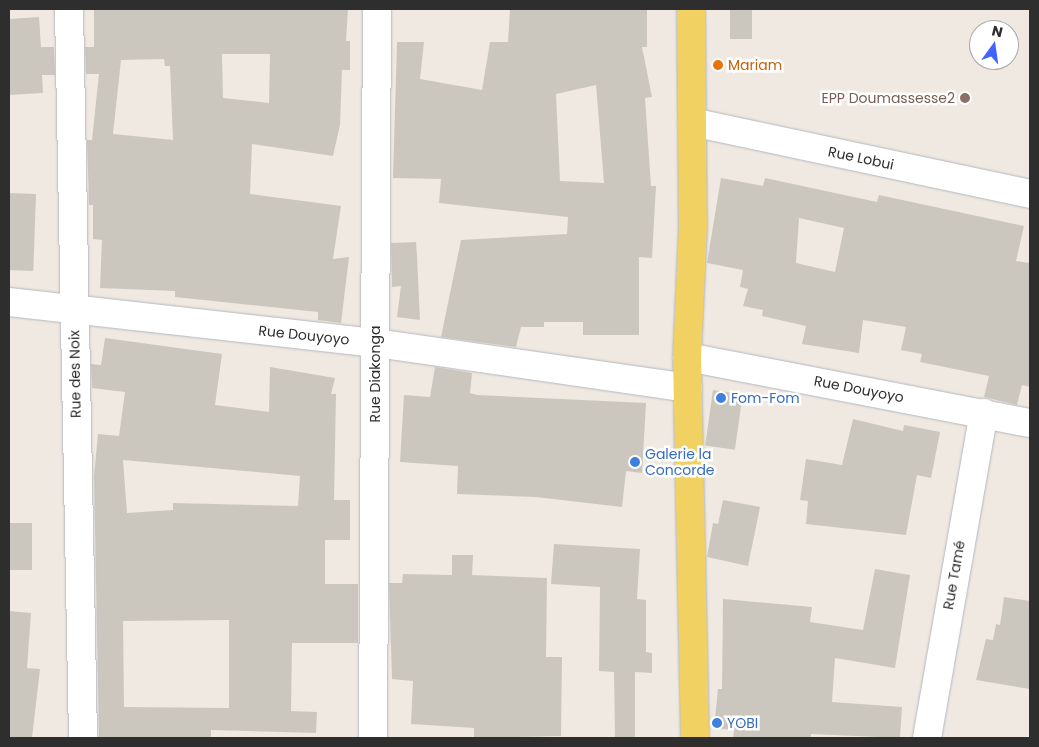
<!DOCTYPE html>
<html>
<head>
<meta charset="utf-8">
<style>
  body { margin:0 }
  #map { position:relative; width:1039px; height:747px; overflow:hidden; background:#efe9e1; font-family:Poppins,sans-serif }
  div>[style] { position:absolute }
  .building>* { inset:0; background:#cbc7bf; transform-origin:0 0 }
  .roads { filter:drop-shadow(0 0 1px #b4b7c1) drop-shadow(0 0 1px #b4b7c1) }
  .minor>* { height:28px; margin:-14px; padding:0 14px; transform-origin:14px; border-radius:14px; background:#fff }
  .major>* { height:28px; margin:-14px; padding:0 14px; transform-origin:14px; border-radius:14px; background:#f2d163 }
  .dots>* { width:14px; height:14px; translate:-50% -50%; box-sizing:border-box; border:2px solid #fff; border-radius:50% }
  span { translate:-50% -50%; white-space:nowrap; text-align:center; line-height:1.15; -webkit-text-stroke:5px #fff; paint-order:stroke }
  .food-label { font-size:14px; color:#c56008 }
  .left { translate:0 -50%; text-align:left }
  .education-label { font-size:14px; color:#785e54 }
  .right { translate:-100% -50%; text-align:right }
  .street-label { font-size:14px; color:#2e2e2e }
  .shop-label { font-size:14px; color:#366cbe }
  .frame { position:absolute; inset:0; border:10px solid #2e2e2e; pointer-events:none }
  .north { position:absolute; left:969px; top:20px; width:50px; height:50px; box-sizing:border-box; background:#fff; border:1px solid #ababab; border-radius:50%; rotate:14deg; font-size:14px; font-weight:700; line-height:20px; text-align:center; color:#2e2e2e }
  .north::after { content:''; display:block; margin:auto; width:18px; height:22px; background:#4264fb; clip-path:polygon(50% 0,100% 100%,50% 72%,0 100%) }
</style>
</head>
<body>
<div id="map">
  <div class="building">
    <i style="clip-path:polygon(evenodd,94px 9px,348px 9px,346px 41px,350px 41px,350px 70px,342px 70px,340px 125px,333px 156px,252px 144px,250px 194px,341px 206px,333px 259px,349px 257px,341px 323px,318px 320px,318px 312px,175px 297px,175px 291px,100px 288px,102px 240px,93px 239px,93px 205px,89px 205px,88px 170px,87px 140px,92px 140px,99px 74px,86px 74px,85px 47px,94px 47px,94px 9px,222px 54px,270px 54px,269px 103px,223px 98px,222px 54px,94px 9px,164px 59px,165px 66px,170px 66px,173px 140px,113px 134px,121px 60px,164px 59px)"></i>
    <i style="clip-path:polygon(evenodd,510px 9px,647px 9px,647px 47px,642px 47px,652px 97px,645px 98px,651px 186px,656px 186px,652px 258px,639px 257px,639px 335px,583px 335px,583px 322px,544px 322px,544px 327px,521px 327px,516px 347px,441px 337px,461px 240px,567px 234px,568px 217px,439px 203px,441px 179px,393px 178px,397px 42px,424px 42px,420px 79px,482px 90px,490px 42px,508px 42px,510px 9px,596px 85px,604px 183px,560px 181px,556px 94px,596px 85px)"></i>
    <i style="left:730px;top:9px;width:22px;height:30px"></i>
    <i style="clip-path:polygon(39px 17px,41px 47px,54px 47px,55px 75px,42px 75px,43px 93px,9px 95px,9px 19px)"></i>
    <i style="clip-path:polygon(evenodd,721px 178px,763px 186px,765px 178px,877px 202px,879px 195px,1024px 226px,1016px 261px,1030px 263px,1030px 387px,1022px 385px,1017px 405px,984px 397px,989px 376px,920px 362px,922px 354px,901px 350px,906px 327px,863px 320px,859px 353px,802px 344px,806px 326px,762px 316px,763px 310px,743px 306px,748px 289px,740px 287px,743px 270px,707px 263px,721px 178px,799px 218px,844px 228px,835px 272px,796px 263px,799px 218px)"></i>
    <i style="left:9px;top:193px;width:27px;height:77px;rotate:2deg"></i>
    <i style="clip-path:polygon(416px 242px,417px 256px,420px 320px,397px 317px,401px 286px,392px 287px,391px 243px)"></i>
    <i style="clip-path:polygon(evenodd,105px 338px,222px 354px,215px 405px,269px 412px,270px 367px,335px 378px,331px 394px,336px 394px,334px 500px,350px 500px,350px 540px,325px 540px,325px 584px,358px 584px,358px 643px,292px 643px,291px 711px,317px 712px,316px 733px,211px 730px,211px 738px,99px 738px,94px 476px,98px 434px,119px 436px,125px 392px,92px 388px,91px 364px,101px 365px,105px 338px,123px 460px,300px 476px,298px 506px,173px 503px,173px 510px,127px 513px,123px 460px,105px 338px,229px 620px,229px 708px,124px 707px,123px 621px,229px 620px)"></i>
    <i style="clip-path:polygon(435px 367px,472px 373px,470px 393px,477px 395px,646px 403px,642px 473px,626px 471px,622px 507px,536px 497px,457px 494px,458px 466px,400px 462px,404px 395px,430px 397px)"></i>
    <i style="left:713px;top:390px;width:30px;height:56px;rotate:8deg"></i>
    <i style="clip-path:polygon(853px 419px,903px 431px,904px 425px,940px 432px,931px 478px,917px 475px,906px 535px,806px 524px,808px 501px,800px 500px,806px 459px,842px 465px)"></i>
    <i style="clip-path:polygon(723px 500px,760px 507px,748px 566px,707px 557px,713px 523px,718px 524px)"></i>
    <i style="left:9px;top:523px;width:23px;height:47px"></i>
    <i style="clip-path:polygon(554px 544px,640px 549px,637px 599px,646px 600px,646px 652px,652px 653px,652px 673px,635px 672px,635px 738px,615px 738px,614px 672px,599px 671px,600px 587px,551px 584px)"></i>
    <i style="clip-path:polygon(452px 555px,473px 555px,472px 575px,547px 578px,546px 657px,562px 657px,561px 736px,474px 738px,474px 728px,411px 724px,413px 681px,392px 679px,389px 583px,402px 583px,403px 574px,452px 575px)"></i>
    <i style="clip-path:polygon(875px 569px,910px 575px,895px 668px,835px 658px,832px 702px,902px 707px,900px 738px,811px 734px,811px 738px,733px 738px,734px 730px,714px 728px,718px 689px,722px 689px,723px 599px,812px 607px,810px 622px,863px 630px)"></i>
    <i style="clip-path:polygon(1004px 597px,1030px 601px,1030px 689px,976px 680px,986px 639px,993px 640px,996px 624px,1000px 625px)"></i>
    <i style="clip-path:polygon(9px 611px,31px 613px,27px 668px,40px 669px,32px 738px,9px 738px)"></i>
  </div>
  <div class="roads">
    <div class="minor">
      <i style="left:69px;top:9px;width:729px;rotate:88.9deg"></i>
      <i style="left:692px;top:122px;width:346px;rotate:12deg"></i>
      <i style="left:9px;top:302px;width:369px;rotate:6.4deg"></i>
      <i style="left:376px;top:343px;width:315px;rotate:8.2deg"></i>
      <i style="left:687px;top:357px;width:349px;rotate:10.9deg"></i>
      <i style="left:373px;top:738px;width:729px;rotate:-89.69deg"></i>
      <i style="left:927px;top:738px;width:330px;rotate:-80.1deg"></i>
    </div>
    <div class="major">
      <i style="left:691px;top:9px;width:216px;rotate:89.5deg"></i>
      <i style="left:693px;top:225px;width:132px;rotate:92.6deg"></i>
      <i style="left:687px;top:357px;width:381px;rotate:88.8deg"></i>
    </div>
  </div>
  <div class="dots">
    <i style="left:718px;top:65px;background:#e8710a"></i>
    <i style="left:965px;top:98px;background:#8d6e63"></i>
    <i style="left:721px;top:398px;background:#3f7fe0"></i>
    <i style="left:635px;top:462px;background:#3f7fe0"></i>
    <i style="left:717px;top:723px;background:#3f7fe0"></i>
  </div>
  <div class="food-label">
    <span class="left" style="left:728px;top:65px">Mariam</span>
  </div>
  <div class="education-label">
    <span class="right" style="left:955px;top:98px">EPP Doumassesse2</span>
  </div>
  <div class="street-label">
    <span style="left:861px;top:158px;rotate:12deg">Rue Lobui</span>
    <span style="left:304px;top:335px;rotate:6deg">Rue Douyoyo</span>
    <span style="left:75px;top:374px;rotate:-91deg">Rue des Noix</span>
    <span style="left:375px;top:374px;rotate:-90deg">Rue Diakonga</span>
    <span style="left:859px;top:389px;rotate:11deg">Rue Douyoyo</span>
    <span style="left:954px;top:575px;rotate:-80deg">Rue Tamé</span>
  </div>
  <div class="shop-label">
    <span class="left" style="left:731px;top:398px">Fom-Fom</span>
    <span class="left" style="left:645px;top:462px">Galerie la<br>Concorde</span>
    <span class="left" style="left:727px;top:723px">YOBI</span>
  </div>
  <div class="frame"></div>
  <div class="north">N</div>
</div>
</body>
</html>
